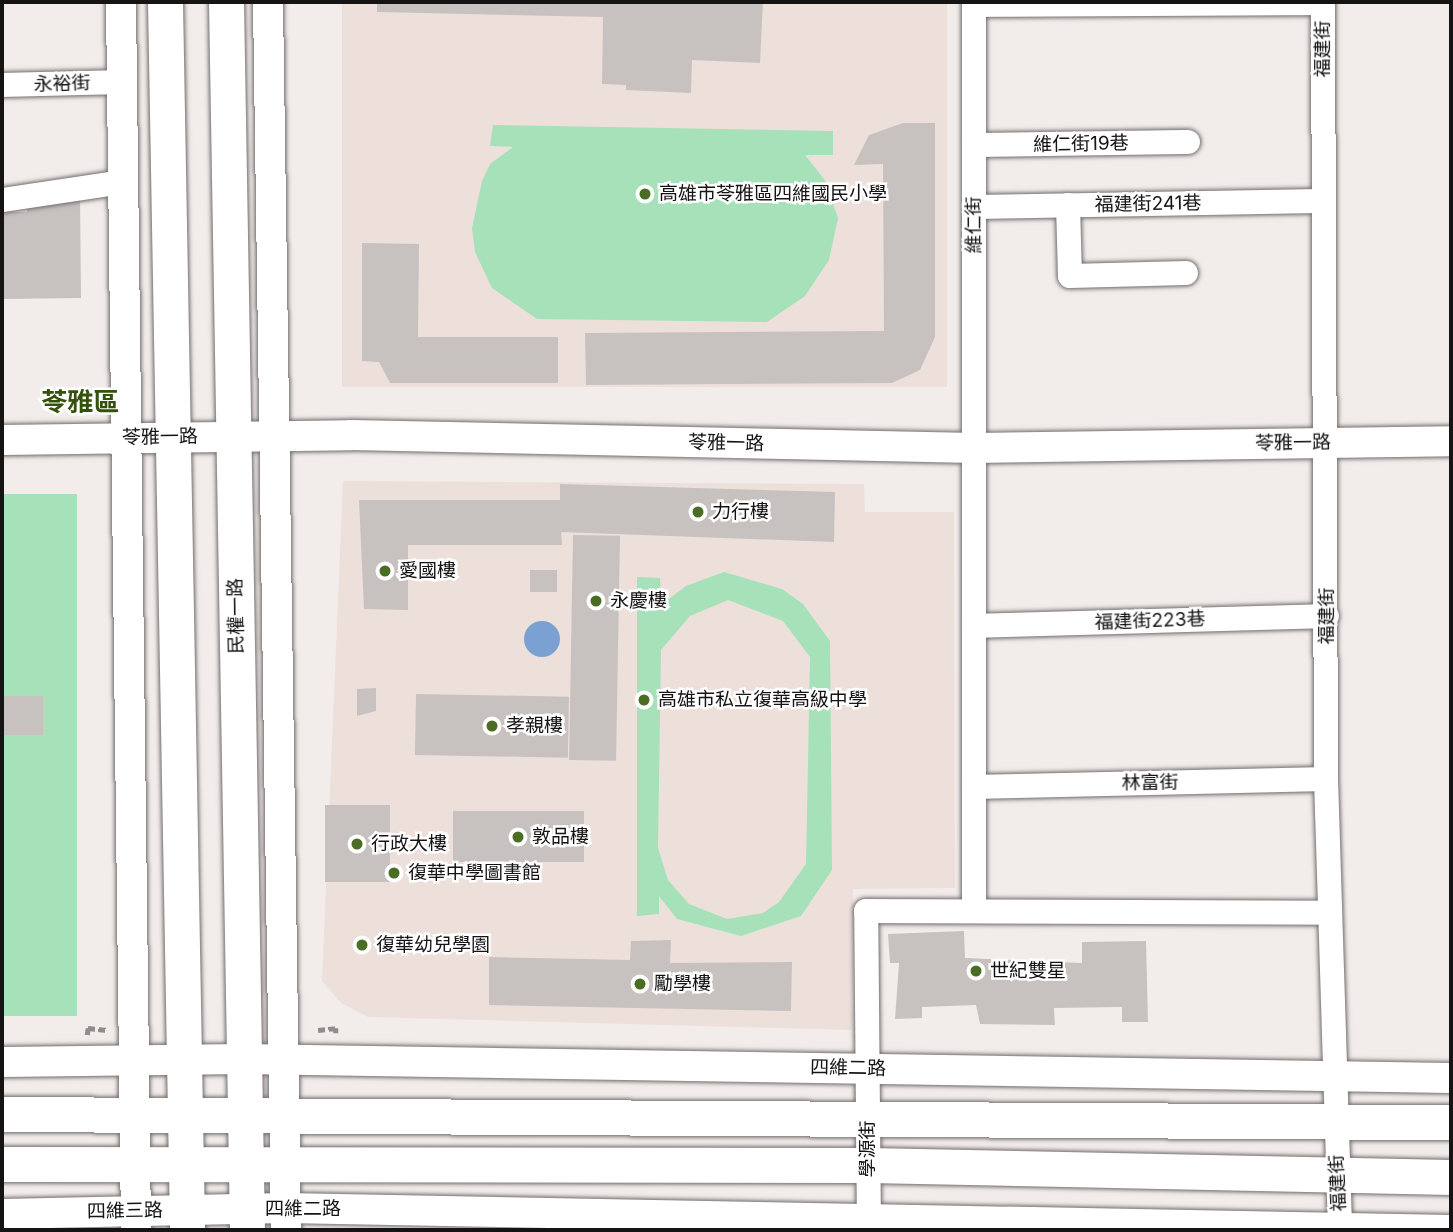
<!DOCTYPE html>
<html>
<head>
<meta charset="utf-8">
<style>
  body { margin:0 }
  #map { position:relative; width:1453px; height:1232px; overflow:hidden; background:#f2edeb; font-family:Inter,"Noto Sans TC",sans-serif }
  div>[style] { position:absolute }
  .built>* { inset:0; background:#ede0db; transform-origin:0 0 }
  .green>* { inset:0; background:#a6e1b9; transform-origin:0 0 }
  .water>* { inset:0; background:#7aa1d1 }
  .round { border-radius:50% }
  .building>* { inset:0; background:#c7c2c0; transform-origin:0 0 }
  .path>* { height:4.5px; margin-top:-2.25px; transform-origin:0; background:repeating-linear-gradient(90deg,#908c8b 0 7px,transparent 0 10.5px) }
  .roads { filter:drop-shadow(0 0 2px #736e6d) drop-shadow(0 0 2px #736e6d) }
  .minor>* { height:24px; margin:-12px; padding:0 12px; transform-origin:12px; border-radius:12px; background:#fff }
  .tertiary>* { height:30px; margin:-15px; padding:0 15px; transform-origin:15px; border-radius:15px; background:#fff }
  .secondary>* { height:35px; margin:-17.5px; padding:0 17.5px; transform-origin:17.5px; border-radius:17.5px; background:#fff }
  .dots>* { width:19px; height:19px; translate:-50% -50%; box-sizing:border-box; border:4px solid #fff; border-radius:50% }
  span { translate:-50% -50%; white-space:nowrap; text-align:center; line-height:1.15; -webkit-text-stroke:5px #fff; paint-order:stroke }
  .street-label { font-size:19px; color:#151313 }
  .poi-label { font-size:19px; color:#151313 }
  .left { translate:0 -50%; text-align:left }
  .district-label { font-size:26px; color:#35520d; font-weight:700 }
  .frame { position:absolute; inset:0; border:4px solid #151313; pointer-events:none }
</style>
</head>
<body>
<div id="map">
  <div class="built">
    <i style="left:342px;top:2px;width:605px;height:385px"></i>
    <i style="clip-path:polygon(343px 481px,864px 484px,865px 512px,954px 512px,955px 888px,853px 889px,852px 1030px,368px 1017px,341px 1003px,322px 981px)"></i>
  </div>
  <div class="green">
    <i style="clip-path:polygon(493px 125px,833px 131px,833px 155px,805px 155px,824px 179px,838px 218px,829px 260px,805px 296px,767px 322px,537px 319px,492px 288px,475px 252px,472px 228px,482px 181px,490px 164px,513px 147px,490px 146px)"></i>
    <i style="left:77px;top:494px;width:522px;height:75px;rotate:90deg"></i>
    <i style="clip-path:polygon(evenodd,724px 572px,782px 589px,803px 604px,830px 641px,832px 870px,801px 916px,741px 936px,677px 919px,659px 896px,659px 914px,637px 916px,637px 577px,660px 578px,661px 605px,686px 586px,724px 572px,728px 600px,783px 621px,810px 657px,806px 864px,779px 902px,763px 913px,727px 919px,689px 904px,668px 880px,658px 848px,661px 650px,690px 616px,728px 600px)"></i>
  </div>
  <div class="water">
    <i class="round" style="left:524px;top:621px;width:36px;height:36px"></i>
  </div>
  <div class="building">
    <i style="clip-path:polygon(377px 2px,763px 2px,760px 63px,692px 60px,691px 93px,626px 90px,626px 85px,602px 84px,603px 17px,377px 12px)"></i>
    <i style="clip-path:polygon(903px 123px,935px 123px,935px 337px,920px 370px,892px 383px,586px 385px,585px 333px,884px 331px,883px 164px,854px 165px,869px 135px)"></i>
    <i style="clip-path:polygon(80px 195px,81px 298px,2px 299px,2px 212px,27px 212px,27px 196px)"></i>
    <i style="clip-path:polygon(362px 243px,419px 244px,418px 337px,558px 337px,558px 383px,390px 383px,379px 362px,362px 361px)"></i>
    <i style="clip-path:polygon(560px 484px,835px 492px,834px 542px,561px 532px,562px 545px,408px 545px,408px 610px,364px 609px,359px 500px,560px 500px)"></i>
    <i style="left:573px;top:535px;width:47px;height:225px;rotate:1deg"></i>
    <i style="left:530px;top:570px;width:27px;height:22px"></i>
    <i style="clip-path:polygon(376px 688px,376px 711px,357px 716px,357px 689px)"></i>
    <i style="left:416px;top:694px;width:153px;height:61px;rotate:1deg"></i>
    <i style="left:2px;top:696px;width:41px;height:39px"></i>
    <i style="left:390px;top:805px;width:77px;height:65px;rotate:90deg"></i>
    <i style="left:453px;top:811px;width:131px;height:51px"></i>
    <i style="clip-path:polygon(964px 931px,965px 958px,1082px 963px,1082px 942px,1146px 941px,1148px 1022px,1122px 1022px,1122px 1007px,1054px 1008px,1055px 1025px,980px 1024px,976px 1005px,922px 1007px,922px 1018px,895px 1019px,899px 963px,890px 963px,888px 934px)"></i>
    <i style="clip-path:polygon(671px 940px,670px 963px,792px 962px,791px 1011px,489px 1005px,489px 957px,630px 960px,631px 941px)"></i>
  </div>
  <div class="path">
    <i style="left:318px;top:1030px;width:18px;rotate:-6deg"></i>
    <i style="left:336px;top:1028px;width:5px;rotate:90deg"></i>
    <i style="left:87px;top:1035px;width:7px;rotate:-82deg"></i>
    <i style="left:88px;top:1028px;width:19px;rotate:6deg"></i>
  </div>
  <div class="roads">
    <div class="minor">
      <i style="left:1323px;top:2px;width:777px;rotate:89.78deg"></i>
      <i style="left:1326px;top:779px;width:451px;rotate:88.2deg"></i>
      <i style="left:974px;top:5px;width:349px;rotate:-0.3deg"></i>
      <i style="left:2px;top:85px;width:120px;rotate:-1.4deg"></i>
      <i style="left:974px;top:145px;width:214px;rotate:-0.8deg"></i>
      <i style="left:2px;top:200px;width:121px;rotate:-8.5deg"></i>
      <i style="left:1068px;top:205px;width:71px;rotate:88.4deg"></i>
      <i style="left:1070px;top:276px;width:116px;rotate:-1.5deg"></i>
      <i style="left:974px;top:207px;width:348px;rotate:-1deg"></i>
      <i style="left:974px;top:626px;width:353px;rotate:-1.6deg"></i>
      <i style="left:974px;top:787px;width:352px;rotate:-1.3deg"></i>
      <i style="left:974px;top:909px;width:907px;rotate:-90deg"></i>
      <i style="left:869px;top:1230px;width:319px;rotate:-90.5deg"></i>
      <i style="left:866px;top:911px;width:462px;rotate:0.2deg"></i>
    </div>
    <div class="tertiary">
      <i style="left:121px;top:2px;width:1228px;rotate:89.3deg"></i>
      <i style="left:268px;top:2px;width:1228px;rotate:89.16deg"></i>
      <i style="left:2px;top:440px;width:349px;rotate:-0.8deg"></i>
      <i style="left:351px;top:435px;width:624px;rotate:1.19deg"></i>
      <i style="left:975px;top:448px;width:476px;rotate:-0.8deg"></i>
      <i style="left:2px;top:1062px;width:242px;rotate:-0.7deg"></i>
      <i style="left:244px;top:1059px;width:1207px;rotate:0.9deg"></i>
      <i style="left:2px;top:1214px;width:283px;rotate:-1.2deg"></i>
      <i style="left:285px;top:1208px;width:1166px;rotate:1.08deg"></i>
    </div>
    <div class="secondary">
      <i style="left:165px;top:2px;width:1228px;rotate:88.97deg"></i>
      <i style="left:226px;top:2px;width:1228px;rotate:89.02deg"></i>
      <i style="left:2px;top:1114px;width:1449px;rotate:0.32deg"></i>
      <i style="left:2px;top:1164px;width:866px;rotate:0.07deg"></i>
      <i style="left:868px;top:1165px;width:583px;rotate:1.18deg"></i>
    </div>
  </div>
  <div class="dots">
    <i style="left:645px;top:194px;background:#4a6c23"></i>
    <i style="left:698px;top:512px;background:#4a6c23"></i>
    <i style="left:385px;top:571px;background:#4a6c23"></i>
    <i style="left:596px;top:601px;background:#4a6c23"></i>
    <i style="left:644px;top:700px;background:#4a6c23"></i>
    <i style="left:492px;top:726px;background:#4a6c23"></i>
    <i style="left:518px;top:837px;background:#4a6c23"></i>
    <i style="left:357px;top:844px;background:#4a6c23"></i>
    <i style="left:394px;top:873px;background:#4a6c23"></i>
    <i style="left:362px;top:945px;background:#4a6c23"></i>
    <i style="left:976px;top:971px;background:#4a6c23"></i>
    <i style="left:640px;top:984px;background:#4a6c23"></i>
  </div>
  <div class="street-label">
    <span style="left:1323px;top:49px;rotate:-90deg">福建街</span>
    <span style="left:62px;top:84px;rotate:-2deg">永裕街</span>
    <span style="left:1081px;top:144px;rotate:-1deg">維仁街19巷</span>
    <span style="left:1148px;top:204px;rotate:-1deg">福建街241巷</span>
    <span style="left:974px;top:225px;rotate:-90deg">維仁街</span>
    <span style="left:160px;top:437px;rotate:-1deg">苓雅一路</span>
    <span style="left:726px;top:443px;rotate:1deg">苓雅一路</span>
    <span style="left:1293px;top:443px;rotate:-1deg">苓雅一路</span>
    <span style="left:236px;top:616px;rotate:-91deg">民權一路</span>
    <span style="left:1327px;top:616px;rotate:-90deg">福建街</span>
    <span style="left:1150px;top:621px;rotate:-2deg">福建街223巷</span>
    <span style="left:1150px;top:783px;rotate:-1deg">林富街</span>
    <span style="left:848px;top:1068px;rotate:1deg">四維二路</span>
    <span style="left:868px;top:1149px;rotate:-90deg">學源街</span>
    <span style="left:1338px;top:1183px;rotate:-93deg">福建街</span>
    <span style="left:303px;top:1209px">四維二路</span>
    <span style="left:125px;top:1211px;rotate:-1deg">四維三路</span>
  </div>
  <div class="poi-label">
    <span class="left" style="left:659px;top:194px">高雄市苓雅區四維國民小學</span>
    <span class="left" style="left:712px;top:512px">力行樓</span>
    <span class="left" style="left:399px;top:571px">愛國樓</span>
    <span class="left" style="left:610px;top:601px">永慶樓</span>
    <span class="left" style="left:658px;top:700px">高雄市私立復華高級中學</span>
    <span class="left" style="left:506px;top:726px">孝親樓</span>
    <span class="left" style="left:532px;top:837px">敦品樓</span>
    <span class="left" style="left:371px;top:844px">行政大樓</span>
    <span class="left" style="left:408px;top:873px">復華中學圖書館</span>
    <span class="left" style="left:376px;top:945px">復華幼兒學園</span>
    <span class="left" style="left:990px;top:971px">世紀雙星</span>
    <span class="left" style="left:654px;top:984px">勵學樓</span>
  </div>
  <div class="district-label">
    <span style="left:80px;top:402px">苓雅區</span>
  </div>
  <div class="frame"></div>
</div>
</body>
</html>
